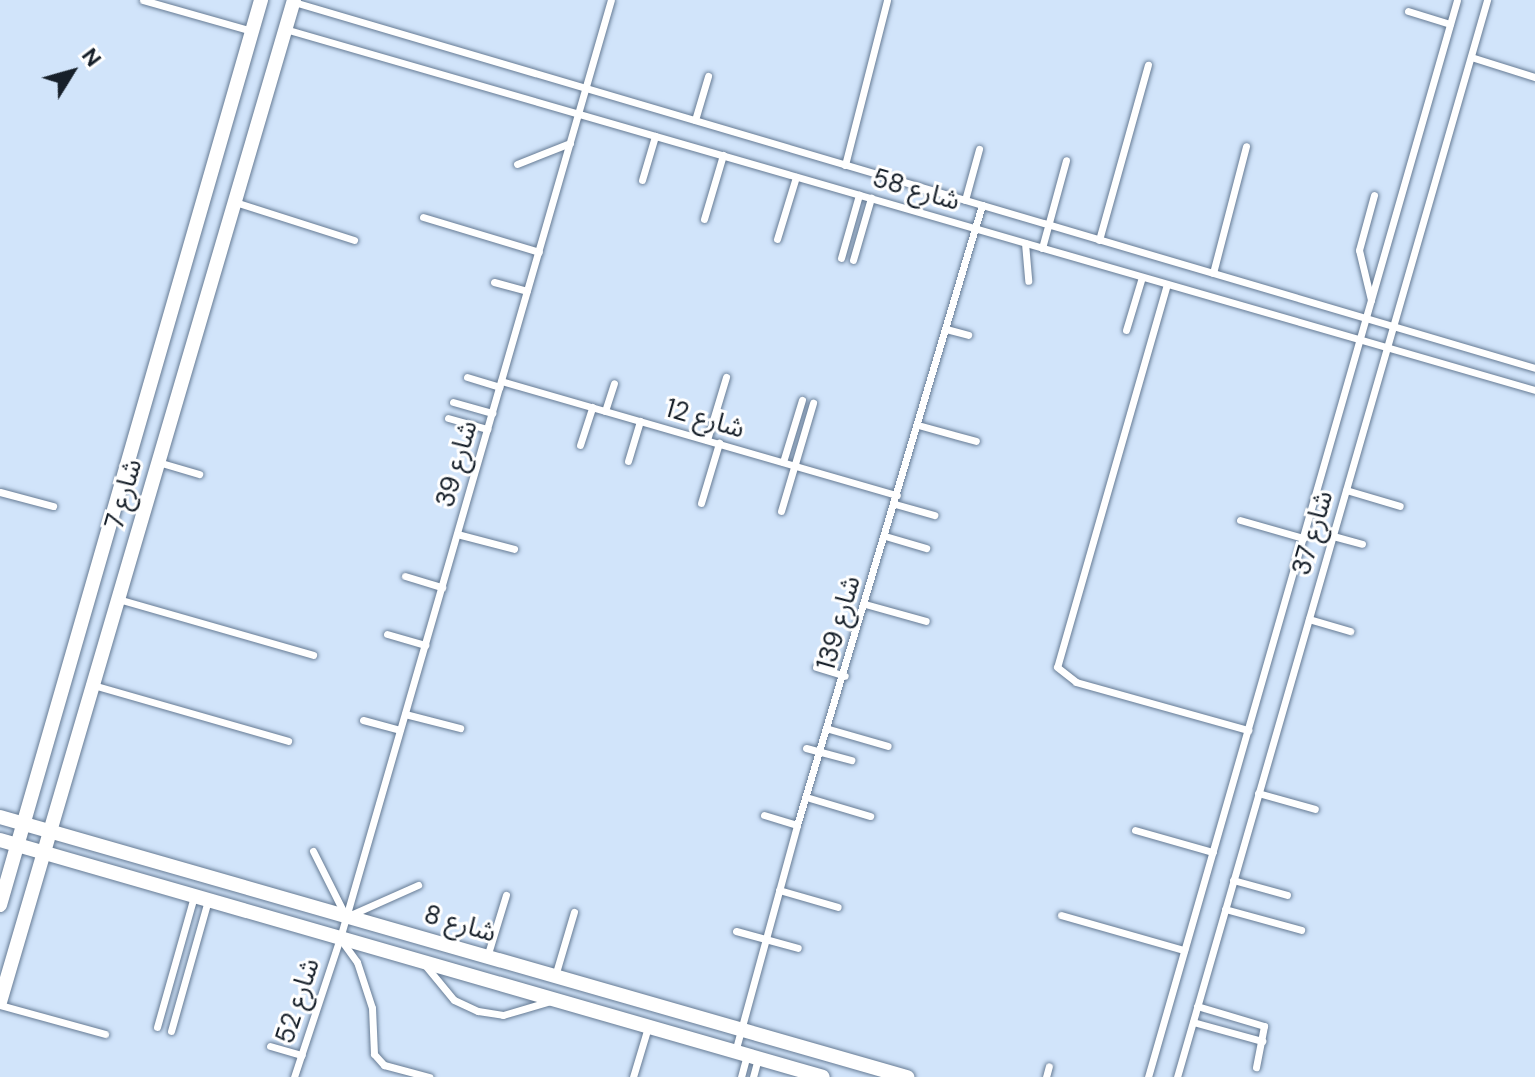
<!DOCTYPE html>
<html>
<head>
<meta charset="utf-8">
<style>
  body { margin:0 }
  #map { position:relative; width:1535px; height:1077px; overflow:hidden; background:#d1e4fa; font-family:"DM Sans","Noto Sans Arabic",sans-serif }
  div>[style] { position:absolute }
  .roads { filter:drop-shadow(0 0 2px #667b94) drop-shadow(0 0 2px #667b94) }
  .lane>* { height:7px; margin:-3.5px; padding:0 3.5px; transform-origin:3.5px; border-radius:3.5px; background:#fff }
  .street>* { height:14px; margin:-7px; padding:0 7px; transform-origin:7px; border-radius:7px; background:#fff }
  span { translate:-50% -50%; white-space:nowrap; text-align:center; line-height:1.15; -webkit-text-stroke:6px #fff; paint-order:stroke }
  .street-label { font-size:26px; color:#17202a }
  .north { position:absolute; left:32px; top:32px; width:80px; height:80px; -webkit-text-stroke:6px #fff; paint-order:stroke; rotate:53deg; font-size:22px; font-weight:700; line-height:32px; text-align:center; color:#17202a }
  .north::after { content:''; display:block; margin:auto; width:28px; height:36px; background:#17202a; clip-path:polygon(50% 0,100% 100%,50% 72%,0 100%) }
</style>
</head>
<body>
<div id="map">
  <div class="roads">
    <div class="lane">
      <i style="left:143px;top:0;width:113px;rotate:15.9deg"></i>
      <i style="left:294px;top:2px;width:1294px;rotate:16.43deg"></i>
      <i style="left:1408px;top:11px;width:44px;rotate:17.2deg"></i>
      <i style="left:285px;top:29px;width:1301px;rotate:16.11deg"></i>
      <i style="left:1471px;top:57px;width:67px;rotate:17.4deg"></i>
      <i style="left:695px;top:120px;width:46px;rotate:-73.5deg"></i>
      <i style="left:517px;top:164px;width:57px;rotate:-21.6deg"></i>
      <i style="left:845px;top:165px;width:170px;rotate:-75.7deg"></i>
      <i style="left:642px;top:180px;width:46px;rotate:-73.5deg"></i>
      <i style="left:965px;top:200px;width:53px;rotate:-74.6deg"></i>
      <i style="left:235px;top:202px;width:125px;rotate:17.7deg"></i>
      <i style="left:423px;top:217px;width:121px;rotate:16.8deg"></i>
      <i style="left:704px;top:219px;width:67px;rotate:-73.5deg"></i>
      <i style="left:777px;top:239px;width:65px;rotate:-73deg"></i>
      <i style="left:1099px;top:240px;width:182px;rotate:-74.4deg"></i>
      <i style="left:1025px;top:243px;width:38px;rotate:85deg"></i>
      <i style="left:1042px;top:248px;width:91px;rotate:-74.7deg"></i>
      <i style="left:841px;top:258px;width:66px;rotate:-74.1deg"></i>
      <i style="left:853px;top:260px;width:65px;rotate:-73.8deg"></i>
      <i style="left:1213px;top:273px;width:131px;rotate:-75.4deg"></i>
      <i style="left:494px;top:282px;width:34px;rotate:15deg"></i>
      <i style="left:1167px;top:284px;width:398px;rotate:106deg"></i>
      <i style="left:1057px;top:667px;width:24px;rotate:38deg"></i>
      <i style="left:1076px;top:682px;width:179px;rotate:15.6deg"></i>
      <i style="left:1371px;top:300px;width:51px;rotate:-103.5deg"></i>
      <i style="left:1359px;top:250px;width:57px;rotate:-74.7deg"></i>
      <i style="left:946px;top:329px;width:23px;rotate:15deg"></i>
      <i style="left:1126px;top:330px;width:55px;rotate:-73.2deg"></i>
      <i style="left:467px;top:377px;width:34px;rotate:17deg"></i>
      <i style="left:501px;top:381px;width:412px;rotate:16.1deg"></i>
      <i style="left:453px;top:402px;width:41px;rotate:15.8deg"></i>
      <i style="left:605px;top:411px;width:29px;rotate:-72deg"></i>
      <i style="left:448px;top:418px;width:41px;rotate:15.8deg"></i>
      <i style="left:918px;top:425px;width:60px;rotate:15.4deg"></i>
      <i style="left:707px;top:440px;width:66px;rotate:-73.2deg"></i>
      <i style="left:580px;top:445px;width:40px;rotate:-72deg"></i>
      <i style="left:628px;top:461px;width:42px;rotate:-73.3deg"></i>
      <i style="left:158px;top:462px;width:43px;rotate:16.3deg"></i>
      <i style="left:783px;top:462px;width:65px;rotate:-73deg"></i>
      <i style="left:1346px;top:490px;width:56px;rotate:16.5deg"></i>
      <i style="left:0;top:492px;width:55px;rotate:14.8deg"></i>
      <i style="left:701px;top:503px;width:63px;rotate:-73.3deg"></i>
      <i style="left:895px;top:504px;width:41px;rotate:15.8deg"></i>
      <i style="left:781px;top:511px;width:113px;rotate:-73.5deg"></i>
      <i style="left:1240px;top:520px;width:66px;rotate:15.9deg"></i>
      <i style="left:457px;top:534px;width:59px;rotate:14.7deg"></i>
      <i style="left:885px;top:536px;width:43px;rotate:16.3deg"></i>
      <i style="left:1333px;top:536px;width:30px;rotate:15deg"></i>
      <i style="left:405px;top:576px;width:39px;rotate:17deg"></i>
      <i style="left:118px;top:599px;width:203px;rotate:16deg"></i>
      <i style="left:865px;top:604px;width:63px;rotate:15.6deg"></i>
      <i style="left:1309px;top:619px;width:43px;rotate:16.3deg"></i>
      <i style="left:387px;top:634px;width:40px;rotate:16deg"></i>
      <i style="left:816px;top:667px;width:30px;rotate:17deg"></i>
      <i style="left:93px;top:685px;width:203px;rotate:16deg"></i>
      <i style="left:405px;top:714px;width:57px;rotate:14.3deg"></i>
      <i style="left:363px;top:720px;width:38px;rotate:15deg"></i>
      <i style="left:829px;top:729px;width:61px;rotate:16.1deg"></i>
      <i style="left:806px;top:748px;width:47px;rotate:14.9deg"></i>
      <i style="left:1258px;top:793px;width:59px;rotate:15.7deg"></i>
      <i style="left:806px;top:797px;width:67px;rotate:16.5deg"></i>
      <i style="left:764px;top:815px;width:34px;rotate:17deg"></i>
      <i style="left:1135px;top:830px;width:81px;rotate:15.8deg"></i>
      <i style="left:313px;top:851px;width:74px;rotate:63.4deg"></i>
      <i style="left:346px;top:917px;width:79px;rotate:-24deg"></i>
      <i style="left:1233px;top:880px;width:56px;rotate:15.5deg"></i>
      <i style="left:779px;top:890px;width:61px;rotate:16.1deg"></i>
      <i style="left:1225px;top:909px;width:79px;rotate:15.4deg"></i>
      <i style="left:1061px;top:915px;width:128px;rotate:15.9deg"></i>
      <i style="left:736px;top:931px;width:64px;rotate:15.3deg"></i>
      <i style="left:341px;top:940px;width:27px;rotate:54deg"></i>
      <i style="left:357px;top:962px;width:48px;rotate:71.9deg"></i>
      <i style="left:372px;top:1008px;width:46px;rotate:87.5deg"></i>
      <i style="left:374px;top:1054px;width:15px;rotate:48deg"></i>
      <i style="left:384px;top:1065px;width:47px;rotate:14.9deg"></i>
      <i style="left:487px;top:957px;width:65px;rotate:-73deg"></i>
      <i style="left:425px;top:965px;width:45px;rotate:50.4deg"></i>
      <i style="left:454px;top:1000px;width:26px;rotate:25deg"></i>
      <i style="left:478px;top:1011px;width:25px;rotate:9deg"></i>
      <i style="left:503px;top:1015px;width:50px;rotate:-16.3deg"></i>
      <i style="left:555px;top:976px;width:67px;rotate:-73.5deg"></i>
      <i style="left:0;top:1005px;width:109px;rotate:15.4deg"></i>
      <i style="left:1197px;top:1006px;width:70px;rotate:16.6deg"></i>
      <i style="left:1264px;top:1026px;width:42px;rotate:101deg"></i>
      <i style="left:1193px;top:1022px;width:72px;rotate:15.4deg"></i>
      <i style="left:157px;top:1027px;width:136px;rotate:-74.2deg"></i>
      <i style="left:171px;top:1031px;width:136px;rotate:-74.2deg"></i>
      <i style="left:270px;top:1046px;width:33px;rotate:16deg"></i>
      <i style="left:735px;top:1052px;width:235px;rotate:-74.7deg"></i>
      <i style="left:797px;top:825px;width:647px;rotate:-73.39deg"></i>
      <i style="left:294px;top:1077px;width:146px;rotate:-71.7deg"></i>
      <i style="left:340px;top:938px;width:976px;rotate:-73.89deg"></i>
      <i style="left:633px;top:1077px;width:52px;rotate:-73.3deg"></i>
      <i style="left:741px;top:1077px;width:23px;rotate:-75deg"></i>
      <i style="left:753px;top:1077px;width:20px;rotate:-75deg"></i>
      <i style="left:1046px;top:1077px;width:11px;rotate:-75deg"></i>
      <i style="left:1148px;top:1077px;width:1120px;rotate:-73.99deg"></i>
      <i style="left:1177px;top:1077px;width:1121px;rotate:-73.94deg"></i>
    </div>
    <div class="street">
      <i style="left:0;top:817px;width:944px;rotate:16deg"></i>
      <i style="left:0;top:840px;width:856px;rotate:16.06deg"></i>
      <i style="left:0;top:905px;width:942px;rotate:-73.91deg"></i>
      <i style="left:0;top:1002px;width:1044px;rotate:-73.65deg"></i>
    </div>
  </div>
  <div class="street-label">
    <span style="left:916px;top:190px;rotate:16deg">شارع 58</span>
    <span style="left:705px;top:419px;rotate:16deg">شارع 12</span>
    <span style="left:457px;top:464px;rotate:-74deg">شارع 39</span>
    <span style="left:124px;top:494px;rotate:-74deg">شارع 7</span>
    <span style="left:1313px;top:533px;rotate:-74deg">شارع 37</span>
    <span style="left:839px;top:623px;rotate:-74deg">شارع 139</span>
    <span style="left:460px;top:924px;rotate:16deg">شارع 8</span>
    <span style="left:298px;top:1001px;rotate:-72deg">شارع 52</span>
  </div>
  <div class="north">N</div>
</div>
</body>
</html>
